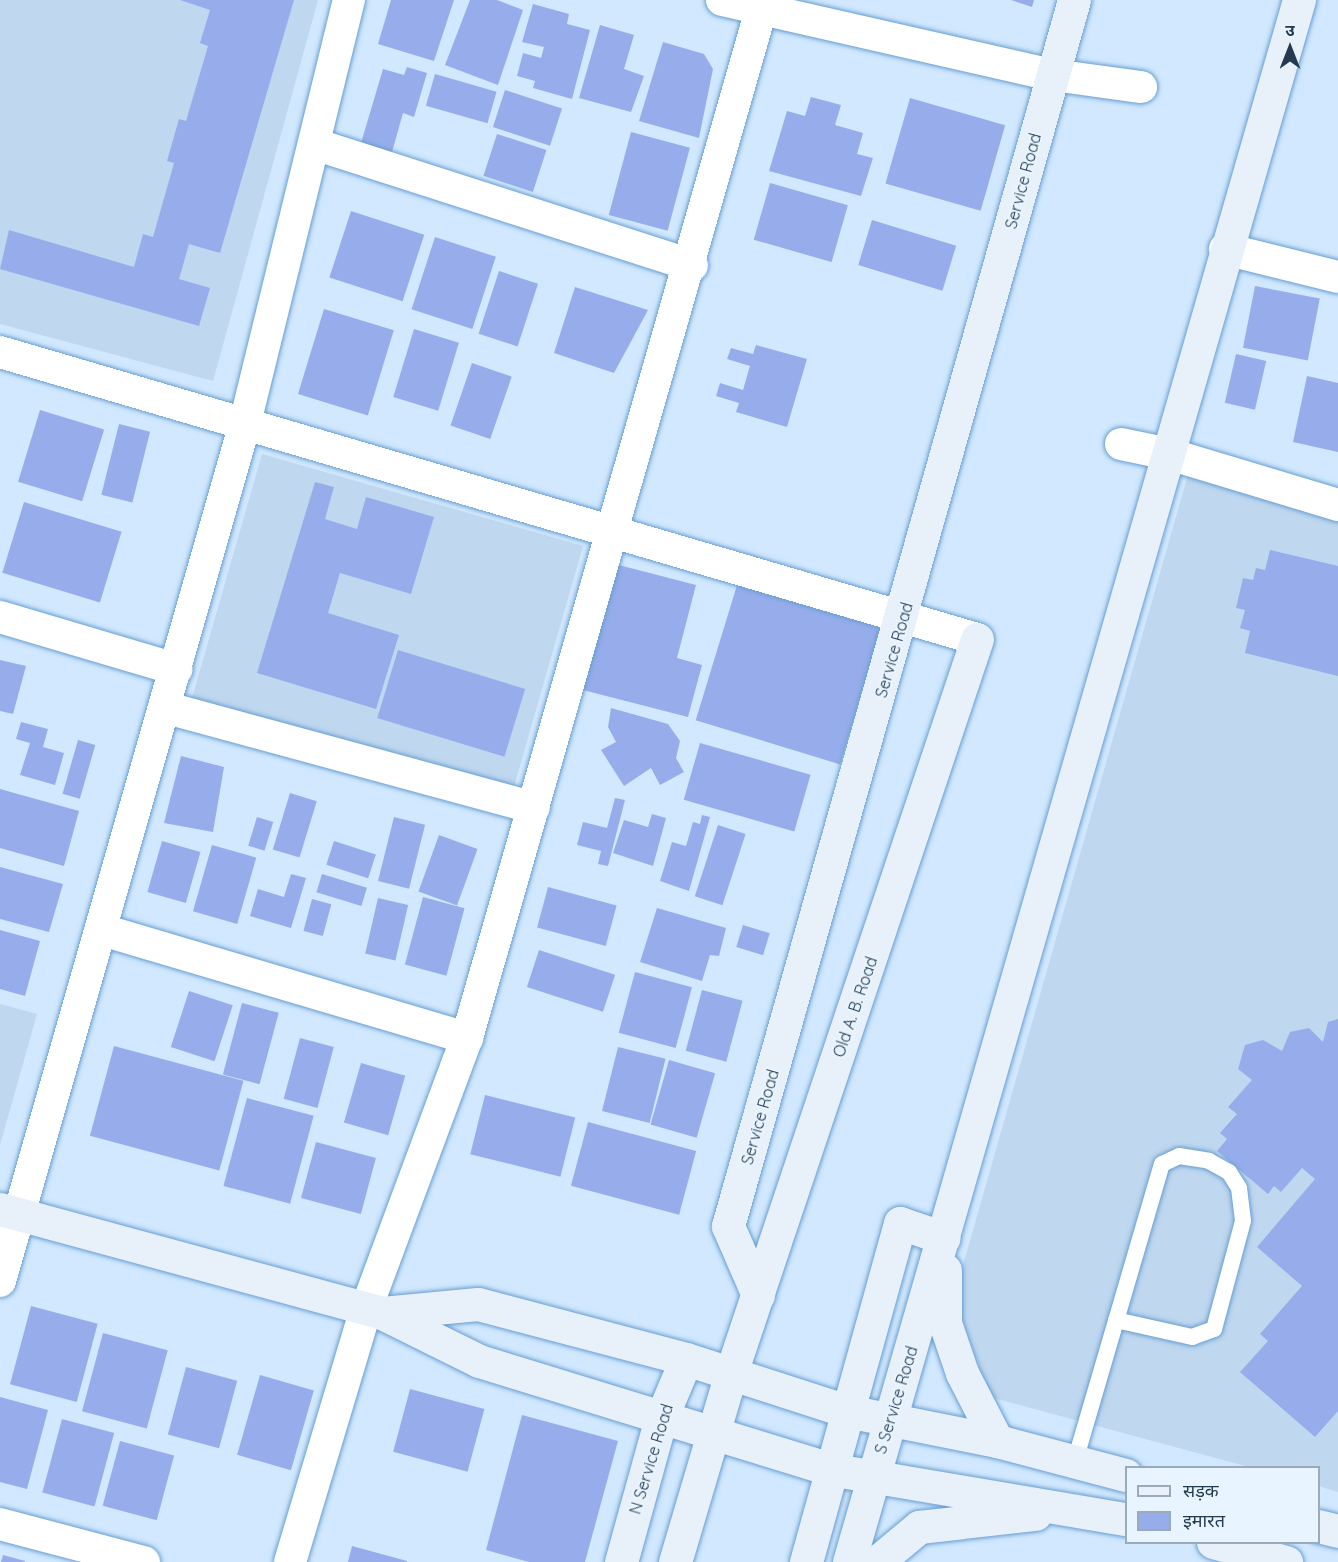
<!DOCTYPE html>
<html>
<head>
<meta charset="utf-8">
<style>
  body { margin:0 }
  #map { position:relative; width:1338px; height:1562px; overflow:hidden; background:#d1e8fe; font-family:Quicksand,"Noto Sans Devanagari",sans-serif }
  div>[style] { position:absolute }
  .built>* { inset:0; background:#bfd7ef; transform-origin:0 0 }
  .building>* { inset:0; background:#97adeb; transform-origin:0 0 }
  .roads { filter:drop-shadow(0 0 2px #689ed2) drop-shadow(0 0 2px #689ed2) }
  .lane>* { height:16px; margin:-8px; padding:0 8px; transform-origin:8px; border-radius:8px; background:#fff }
  .street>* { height:32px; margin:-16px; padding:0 16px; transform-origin:16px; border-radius:16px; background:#fff }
  .secondary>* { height:33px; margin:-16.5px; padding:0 16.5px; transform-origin:16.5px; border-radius:16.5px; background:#e8f1fa }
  span { translate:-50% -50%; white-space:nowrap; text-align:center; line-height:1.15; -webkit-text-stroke:4.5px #e8f4ff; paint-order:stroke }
  .street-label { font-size:16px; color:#233a50 }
  .legend { position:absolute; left:1125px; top:1466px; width:195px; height:78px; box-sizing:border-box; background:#e8f4ff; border:2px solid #99aab9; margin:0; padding:8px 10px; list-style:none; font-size:18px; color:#233a50 }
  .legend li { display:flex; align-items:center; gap:12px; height:30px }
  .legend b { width:30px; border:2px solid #99aab9 }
  .north { position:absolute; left:1260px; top:18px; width:60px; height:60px; -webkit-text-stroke:4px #e8f4ff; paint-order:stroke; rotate:0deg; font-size:16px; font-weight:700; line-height:24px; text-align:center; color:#233a50 }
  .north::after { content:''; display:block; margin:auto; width:21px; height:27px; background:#233a50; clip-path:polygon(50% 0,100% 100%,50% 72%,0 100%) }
</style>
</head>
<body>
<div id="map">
  <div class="built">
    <i style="clip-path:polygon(0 0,318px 0,213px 381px,0 324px)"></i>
    <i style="left:262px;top:454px;width:334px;height:260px;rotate:16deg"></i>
    <i style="clip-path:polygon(1191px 464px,1338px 510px,1338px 1492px,1319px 1486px,1318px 1468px,1249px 1467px,990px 1397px,954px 1297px)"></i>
    <i style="clip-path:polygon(0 1004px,37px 1014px,0 1145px)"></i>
  </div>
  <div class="building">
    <i style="clip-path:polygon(180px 0,294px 0,220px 253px,189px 244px,179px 279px,210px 288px,199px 326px,0 269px,9px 230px,134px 267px,143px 234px,153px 237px,174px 163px,167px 161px,179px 119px,186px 121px,208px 46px,200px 43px,210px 10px)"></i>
    <i style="clip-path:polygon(391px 0,454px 0,434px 61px,378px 44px)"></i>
    <i style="clip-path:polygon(470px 0,497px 0,523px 10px,498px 85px,445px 65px)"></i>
    <i style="clip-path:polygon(1011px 0,1034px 0,1032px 7px)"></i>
    <i style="clip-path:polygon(533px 4px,569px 14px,567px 24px,590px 30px,572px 99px,533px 88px,535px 81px,517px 76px,523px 53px,541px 58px,544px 47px,522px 42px)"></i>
    <i style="clip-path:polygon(600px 25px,634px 35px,624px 69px,644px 76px,631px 112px,579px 98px)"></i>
    <i style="clip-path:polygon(663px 42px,704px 54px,713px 69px,699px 138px,639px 121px)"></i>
    <i style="clip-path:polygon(407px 67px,427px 73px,414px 117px,403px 113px,392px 152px,361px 143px,383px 69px,404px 75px)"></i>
    <i style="left:435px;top:74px;width:64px;height:33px;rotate:16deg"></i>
    <i style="left:505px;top:90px;width:60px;height:39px;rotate:18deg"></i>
    <i style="clip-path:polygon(811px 97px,841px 105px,835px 125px,863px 133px,857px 154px,873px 158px,861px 196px,769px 171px,787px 111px,805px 116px)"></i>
    <i style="left:910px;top:98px;width:99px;height:89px;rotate:16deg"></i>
    <i style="left:631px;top:132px;width:61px;height:86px;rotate:15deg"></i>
    <i style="left:497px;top:134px;width:52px;height:44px;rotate:18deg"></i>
    <i style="left:770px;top:183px;width:81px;height:59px;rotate:16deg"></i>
    <i style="left:351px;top:211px;width:77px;height:70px;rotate:18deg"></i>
    <i style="left:872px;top:220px;width:88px;height:47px;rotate:17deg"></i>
    <i style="left:435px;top:237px;width:64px;height:76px;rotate:18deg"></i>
    <i style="left:499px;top:271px;width:41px;height:66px;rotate:18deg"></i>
    <i style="left:1255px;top:286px;width:66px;height:63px;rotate:11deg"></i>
    <i style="clip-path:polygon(575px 287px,648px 310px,614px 373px,554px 353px)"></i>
    <i style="left:324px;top:309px;width:73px;height:89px;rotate:17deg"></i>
    <i style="left:414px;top:329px;width:47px;height:71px;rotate:17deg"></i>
    <i style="clip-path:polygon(756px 345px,807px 359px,787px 427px,736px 412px,739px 403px,716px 396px,720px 383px,743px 390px,750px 366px,727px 359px,731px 348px,753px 354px)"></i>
    <i style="left:1236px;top:354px;width:31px;height:50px;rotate:13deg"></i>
    <i style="left:472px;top:363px;width:42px;height:66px;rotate:19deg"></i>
    <i style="clip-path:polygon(1307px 376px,1338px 383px,1338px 452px,1293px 442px)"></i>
    <i style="left:40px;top:410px;width:67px;height:75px;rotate:17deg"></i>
    <i style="left:119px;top:424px;width:32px;height:73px;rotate:14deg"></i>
    <i style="clip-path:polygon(315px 482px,334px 487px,325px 519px,357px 529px,366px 497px,434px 517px,411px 594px,340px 573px,328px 613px,399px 635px,376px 709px,257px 673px)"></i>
    <i style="left:24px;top:502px;width:102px;height:74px;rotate:17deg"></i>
    <i style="clip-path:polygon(1270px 550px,1338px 566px,1338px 676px,1245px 653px,1250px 631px,1240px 628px,1245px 610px,1236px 608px,1243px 578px,1253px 580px,1256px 568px,1265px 570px)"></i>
    <i style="clip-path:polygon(611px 563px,696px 585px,677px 658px,702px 665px,688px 717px,579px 689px)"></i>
    <i style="left:741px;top:572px;width:151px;height:155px;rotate:17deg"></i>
    <i style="left:398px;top:650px;width:133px;height:71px;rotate:17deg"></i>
    <i style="clip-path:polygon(0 660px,26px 666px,13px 714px,0 711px)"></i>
    <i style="clip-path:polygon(611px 708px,668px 724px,680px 741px,676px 758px,684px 772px,660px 785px,651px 768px,624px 786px,601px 750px,616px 742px,608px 727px)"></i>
    <i style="clip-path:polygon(21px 722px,48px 729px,43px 747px,64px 753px,55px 785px,20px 775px,30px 743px,16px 739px)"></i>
    <i style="left:78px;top:740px;width:18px;height:56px;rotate:16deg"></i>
    <i style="left:700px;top:743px;width:115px;height:59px;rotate:16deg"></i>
    <i style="clip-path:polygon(181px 756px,224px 767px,213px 832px,164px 823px)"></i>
    <i style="clip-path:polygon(0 789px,79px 811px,64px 866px,0 848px)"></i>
    <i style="left:290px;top:793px;width:28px;height:59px;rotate:17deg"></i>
    <i style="clip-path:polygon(615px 798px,625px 800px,608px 866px,598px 864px,601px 851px,577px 845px,583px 822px,607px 828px)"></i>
    <i style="clip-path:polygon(652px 814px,666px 818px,653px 866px,613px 853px,624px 820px,648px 827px)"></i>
    <i style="clip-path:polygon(702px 815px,710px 817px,689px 891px,660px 881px,672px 842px,686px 846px,693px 822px,700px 824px)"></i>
    <i style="left:257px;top:817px;width:17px;height:30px;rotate:17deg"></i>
    <i style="left:394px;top:817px;width:32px;height:66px;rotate:14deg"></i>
    <i style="left:718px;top:825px;width:29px;height:75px;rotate:18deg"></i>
    <i style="left:439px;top:835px;width:41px;height:60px;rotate:20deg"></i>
    <i style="left:162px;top:841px;width:40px;height:53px;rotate:16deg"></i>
    <i style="left:334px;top:841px;width:44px;height:25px;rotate:18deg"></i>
    <i style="left:212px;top:845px;width:46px;height:69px;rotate:16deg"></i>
    <i style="clip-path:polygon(0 867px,63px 884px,49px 932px,0 919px)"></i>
    <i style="clip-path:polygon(291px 874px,306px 878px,291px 928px,250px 916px,258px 889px,284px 897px)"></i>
    <i style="left:322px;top:874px;width:47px;height:19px;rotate:17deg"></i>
    <i style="left:548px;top:887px;width:71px;height:42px;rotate:15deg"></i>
    <i style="left:423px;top:897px;width:43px;height:70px;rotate:15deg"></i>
    <i style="left:378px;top:898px;width:31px;height:57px;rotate:13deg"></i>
    <i style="left:312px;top:899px;width:20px;height:33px;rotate:15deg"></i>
    <i style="clip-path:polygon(657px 908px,726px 928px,719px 956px,710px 955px,702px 981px,640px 962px)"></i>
    <i style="left:743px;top:925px;width:28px;height:23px;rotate:17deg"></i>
    <i style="clip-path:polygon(0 930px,40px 941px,25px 996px,0 989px)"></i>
    <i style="left:539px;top:950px;width:80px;height:39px;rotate:18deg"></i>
    <i style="left:635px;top:972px;width:59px;height:63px;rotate:15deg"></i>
    <i style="left:702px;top:990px;width:42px;height:63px;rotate:15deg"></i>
    <i style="left:189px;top:991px;width:46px;height:59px;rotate:18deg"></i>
    <i style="left:242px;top:1003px;width:38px;height:74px;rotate:15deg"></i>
    <i style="clip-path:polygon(1338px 1019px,1338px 1411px,1315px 1437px,1240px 1372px,1268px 1341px,1260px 1334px,1302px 1286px,1257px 1247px,1315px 1179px,1302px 1168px,1281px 1192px,1274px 1186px,1268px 1194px,1217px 1151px,1227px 1139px,1220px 1133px,1237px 1114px,1228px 1107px,1252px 1080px,1238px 1069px,1245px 1045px,1263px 1040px,1282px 1051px,1290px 1032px,1309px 1028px,1323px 1042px,1328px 1022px)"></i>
    <i style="left:300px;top:1038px;width:35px;height:63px;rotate:15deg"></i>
    <i style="left:114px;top:1046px;width:134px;height:93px;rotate:15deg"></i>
    <i style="left:618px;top:1047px;width:49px;height:66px;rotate:14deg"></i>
    <i style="left:669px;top:1060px;width:48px;height:67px;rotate:16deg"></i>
    <i style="left:361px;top:1063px;width:46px;height:62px;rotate:16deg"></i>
    <i style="left:485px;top:1095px;width:93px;height:61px;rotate:14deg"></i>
    <i style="left:247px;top:1098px;width:69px;height:91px;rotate:15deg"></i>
    <i style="left:588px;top:1122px;width:112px;height:66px;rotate:15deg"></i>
    <i style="left:316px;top:1142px;width:62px;height:58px;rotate:15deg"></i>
    <i style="left:31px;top:1306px;width:69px;height:81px;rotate:15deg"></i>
    <i style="left:103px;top:1333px;width:67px;height:81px;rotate:15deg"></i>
    <i style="left:186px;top:1367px;width:53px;height:70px;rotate:15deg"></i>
    <i style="left:260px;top:1375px;width:56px;height:83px;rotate:16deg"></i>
    <i style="left:410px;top:1389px;width:77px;height:65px;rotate:15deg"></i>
    <i style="clip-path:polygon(0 1397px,48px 1410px,27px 1489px,0 1482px)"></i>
    <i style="clip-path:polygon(522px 1415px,618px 1441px,585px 1562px,529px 1562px,486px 1550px)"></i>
    <i style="left:62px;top:1419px;width:54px;height:76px;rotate:15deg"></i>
    <i style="left:120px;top:1441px;width:56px;height:67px;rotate:15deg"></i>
    <i style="clip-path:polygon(352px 1546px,407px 1561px,407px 1562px,348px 1562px)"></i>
    <i style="clip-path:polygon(3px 1555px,25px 1561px,25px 1562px,1px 1562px)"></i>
  </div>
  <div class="roads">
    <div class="lane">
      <i style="left:1075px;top:1461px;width:309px;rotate:-73.7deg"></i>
      <i style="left:1162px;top:1164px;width:19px;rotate:-25deg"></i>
      <i style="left:1179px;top:1156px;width:30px;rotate:9deg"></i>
      <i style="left:1209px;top:1161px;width:23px;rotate:29deg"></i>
      <i style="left:1229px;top:1172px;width:19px;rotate:58deg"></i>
      <i style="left:1239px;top:1188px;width:33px;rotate:83deg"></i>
      <i style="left:1243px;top:1221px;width:112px;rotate:105deg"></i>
      <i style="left:1214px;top:1329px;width:23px;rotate:160deg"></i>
      <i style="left:1192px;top:1337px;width:78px;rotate:-167.4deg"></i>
    </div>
    <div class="street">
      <i style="left:722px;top:0;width:339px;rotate:12.8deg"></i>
      <i style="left:1053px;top:75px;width:89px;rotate:7.8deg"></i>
      <i style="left:314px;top:144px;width:397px;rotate:17.8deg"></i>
      <i style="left:1225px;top:249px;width:116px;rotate:13.9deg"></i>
      <i style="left:0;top:352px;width:1018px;rotate:16.37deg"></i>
      <i style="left:1121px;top:444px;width:49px;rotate:11.8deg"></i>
      <i style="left:1169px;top:454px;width:177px;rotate:16.8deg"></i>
      <i style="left:0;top:617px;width:184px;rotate:16.5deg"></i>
      <i style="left:167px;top:708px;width:380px;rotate:15.2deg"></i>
      <i style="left:102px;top:930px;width:381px;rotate:16.5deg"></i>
      <i style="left:0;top:1281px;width:892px;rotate:-74.06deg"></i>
      <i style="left:245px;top:423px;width:436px;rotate:-76.2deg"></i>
      <i style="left:0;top:1524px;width:149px;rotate:14.8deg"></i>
      <i style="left:290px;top:1562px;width:264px;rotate:-73.3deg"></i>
      <i style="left:366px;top:1309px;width:289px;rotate:-69.6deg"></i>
      <i style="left:467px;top:1038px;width:1069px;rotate:-74.04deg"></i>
    </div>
    <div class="secondary">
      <i style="left:0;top:1209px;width:396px;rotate:15.2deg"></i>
      <i style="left:382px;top:1313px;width:108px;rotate:26.3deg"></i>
      <i style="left:479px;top:1361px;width:366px;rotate:17.1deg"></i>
      <i style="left:829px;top:1469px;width:301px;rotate:9.6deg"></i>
      <i style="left:945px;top:1270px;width:53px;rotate:90deg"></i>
      <i style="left:945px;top:1323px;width:53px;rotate:71.2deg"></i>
      <i style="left:962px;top:1373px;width:76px;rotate:62.8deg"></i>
      <i style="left:758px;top:1295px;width:75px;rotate:-113.5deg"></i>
      <i style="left:728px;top:1226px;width:1274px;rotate:-74.24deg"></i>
      <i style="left:382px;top:1313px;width:96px;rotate:-5.4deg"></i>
      <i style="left:478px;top:1304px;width:215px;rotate:14.8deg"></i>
      <i style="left:686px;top:1359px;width:169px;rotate:17.9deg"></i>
      <i style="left:847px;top:1411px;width:153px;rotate:11.3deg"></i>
      <i style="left:997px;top:1441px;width:133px;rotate:14.8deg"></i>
      <i style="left:1318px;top:1526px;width:21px;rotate:14deg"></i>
      <i style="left:1213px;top:1542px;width:76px;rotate:15.3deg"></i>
      <i style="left:621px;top:1562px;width:146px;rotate:-74.5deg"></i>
      <i style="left:660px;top:1421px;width:67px;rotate:-67.2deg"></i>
      <i style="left:675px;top:1562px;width:197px;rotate:-73.5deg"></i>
      <i style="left:731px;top:1373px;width:774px;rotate:-71.47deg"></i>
      <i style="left:806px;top:1562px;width:352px;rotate:-74.5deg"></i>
      <i style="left:900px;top:1223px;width:46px;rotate:18.8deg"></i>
      <i style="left:849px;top:1562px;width:1626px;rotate:-73.93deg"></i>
      <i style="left:877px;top:1562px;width:55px;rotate:-39.8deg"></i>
      <i style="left:919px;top:1527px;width:117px;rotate:-6.4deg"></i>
    </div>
  </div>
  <div class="street-label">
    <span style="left:1023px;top:181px;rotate:-75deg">Service Road</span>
    <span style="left:894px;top:650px;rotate:-74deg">Service Road</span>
    <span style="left:855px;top:1007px;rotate:-71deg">Old A. B. Road</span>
    <span style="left:760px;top:1117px;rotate:-74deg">Service Road</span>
    <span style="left:896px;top:1400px;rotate:-73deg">S Service Road</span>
    <span style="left:651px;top:1459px;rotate:-73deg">N Service Road</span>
  </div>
  <ul class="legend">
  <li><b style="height:8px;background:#e8f1fa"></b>सड़क</li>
  <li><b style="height:16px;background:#97adeb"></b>इमारत</li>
  </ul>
  <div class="north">उ</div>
</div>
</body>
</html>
